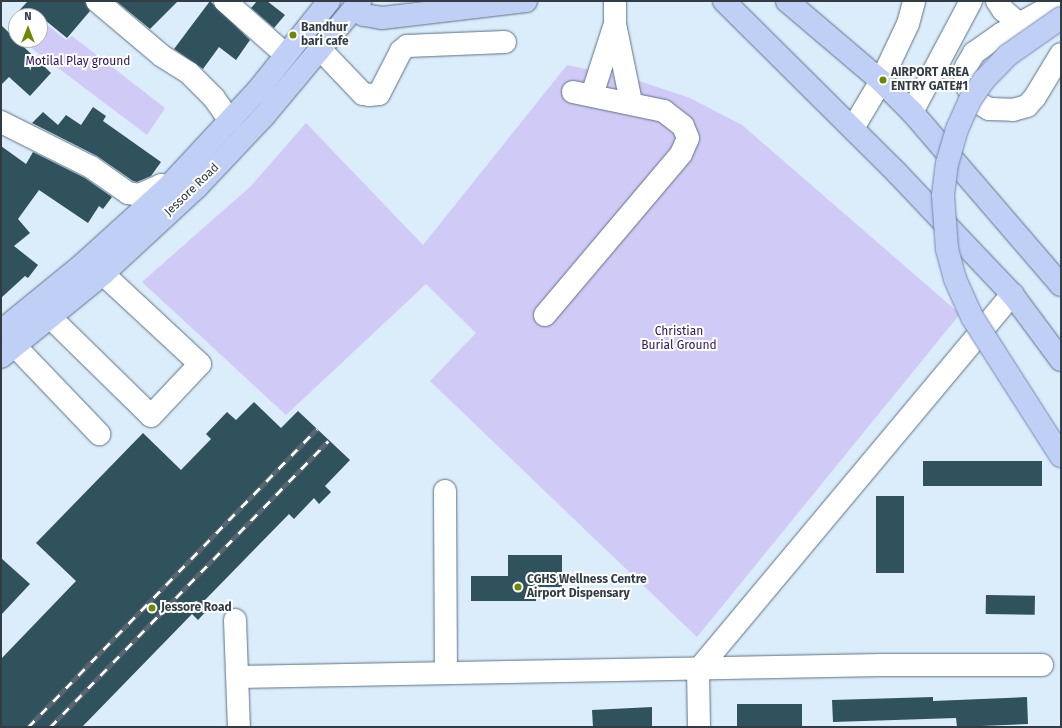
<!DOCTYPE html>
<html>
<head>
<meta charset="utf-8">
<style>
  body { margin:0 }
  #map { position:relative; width:1062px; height:728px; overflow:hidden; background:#dbecfa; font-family:"Fira Sans",sans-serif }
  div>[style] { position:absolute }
  .green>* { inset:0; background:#d0caf6 }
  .building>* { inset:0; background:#30525d; transform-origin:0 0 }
  .roads { filter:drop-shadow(0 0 1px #5a7387) drop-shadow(0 0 1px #5a7387) }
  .minor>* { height:22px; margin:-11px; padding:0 11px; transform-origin:11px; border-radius:11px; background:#fff }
  .major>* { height:22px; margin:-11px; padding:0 11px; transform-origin:11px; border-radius:11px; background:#c0cff5 }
  .rail>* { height:4.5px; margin-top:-2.25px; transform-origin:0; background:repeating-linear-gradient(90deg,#fff 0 9px,#5a6771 0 18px); box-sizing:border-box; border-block:1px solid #5a6771 }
  .bridges { filter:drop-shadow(0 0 1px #7387b4) drop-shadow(0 0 1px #7387b4) }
  .major-bridge>* { height:22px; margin:-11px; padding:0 11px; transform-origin:11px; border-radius:11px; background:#c0cff5 }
  .dots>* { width:11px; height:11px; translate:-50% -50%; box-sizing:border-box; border:2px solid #fff; border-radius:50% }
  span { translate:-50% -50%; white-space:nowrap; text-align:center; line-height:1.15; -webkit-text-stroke:4px #fff; paint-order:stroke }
  .poi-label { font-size:12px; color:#313c45; font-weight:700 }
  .left { translate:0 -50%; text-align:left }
  .park-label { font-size:12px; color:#2e1460 }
  .street-label { font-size:12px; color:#313c45 }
  .frame { position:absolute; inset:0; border:2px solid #313c45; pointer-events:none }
  .north { position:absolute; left:8px; top:8px; width:40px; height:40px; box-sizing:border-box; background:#fff; border:1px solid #adb1b5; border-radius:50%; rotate:0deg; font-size:11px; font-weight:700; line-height:16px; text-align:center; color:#313c45 }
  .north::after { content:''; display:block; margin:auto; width:14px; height:18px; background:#6c8901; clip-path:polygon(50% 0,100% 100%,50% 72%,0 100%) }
</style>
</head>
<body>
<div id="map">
  <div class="green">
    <i style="clip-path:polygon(40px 19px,66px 40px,72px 36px,165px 108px,147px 135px,21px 40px,40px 40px)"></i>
    <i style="clip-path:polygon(567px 65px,633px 79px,690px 98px,742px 125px,960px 314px,697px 637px,430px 381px,476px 333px,426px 284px,286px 415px,142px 282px,251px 186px,306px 123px,423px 245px)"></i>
  </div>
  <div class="building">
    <i style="clip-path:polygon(28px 1px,85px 1px,90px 11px,67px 38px,40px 16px,14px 16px)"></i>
    <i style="clip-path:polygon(116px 1px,178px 1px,150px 29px)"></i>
    <i style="clip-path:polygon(210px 1px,250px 40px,236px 60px,219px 47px,203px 69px,174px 49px)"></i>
    <i style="clip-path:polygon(257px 1px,267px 1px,285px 15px,274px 28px,251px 8px)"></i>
    <i style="clip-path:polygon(1px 25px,51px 73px,30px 96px,9px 77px,1px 85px)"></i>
    <i style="clip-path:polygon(93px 107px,106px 116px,103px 121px,161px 162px,151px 176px,137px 182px,133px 181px,97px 156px,32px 123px,43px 112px,58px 125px,66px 115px,81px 125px)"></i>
    <i style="clip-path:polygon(1px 146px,26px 164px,33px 152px,85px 178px,112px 197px,103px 209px,99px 206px,88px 223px,39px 190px,18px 219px,30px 233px,14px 246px,38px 265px,28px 278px,25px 276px,1px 298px)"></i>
    <i style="clip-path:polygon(254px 402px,281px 428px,298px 411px,350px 460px,325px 486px,331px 492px,319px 504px,314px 498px,294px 519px,289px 514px,204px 601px,210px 607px,198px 620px,192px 614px,82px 727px,1px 727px,1px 659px,76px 581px,36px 543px,143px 433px,181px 470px,211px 439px,206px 434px,227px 412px,236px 420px)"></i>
    <i style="left:1042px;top:461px;width:25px;height:119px;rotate:90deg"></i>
    <i style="left:876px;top:496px;width:28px;height:77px"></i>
    <i style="clip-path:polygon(508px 555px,562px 555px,562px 587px,536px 587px,536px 601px,471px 601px,471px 576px,508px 576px)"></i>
    <i style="clip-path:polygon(1px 558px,30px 584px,1px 615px)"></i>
    <i style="left:986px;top:595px;width:49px;height:19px;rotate:1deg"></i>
    <i style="clip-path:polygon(933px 697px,933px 701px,1027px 697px,1028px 724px,957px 727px,956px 718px,833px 722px,832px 700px)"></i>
    <i style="left:802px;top:704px;width:23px;height:65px;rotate:90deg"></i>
    <i style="clip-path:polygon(652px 707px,652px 727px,593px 727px,592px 710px)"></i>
  </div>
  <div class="roads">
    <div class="minor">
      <i style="left:97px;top:1px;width:85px;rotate:40.2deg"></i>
      <i style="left:162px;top:56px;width:32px;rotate:32deg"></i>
      <i style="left:189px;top:73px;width:35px;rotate:45deg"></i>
      <i style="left:214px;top:98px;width:28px;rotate:55deg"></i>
      <i style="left:225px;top:1px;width:81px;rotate:41.5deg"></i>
      <i style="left:615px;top:1px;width:23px;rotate:90deg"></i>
      <i style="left:997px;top:1px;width:11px;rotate:56deg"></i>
      <i style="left:1003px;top:10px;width:21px;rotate:41deg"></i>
      <i style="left:1061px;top:1px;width:68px;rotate:151.2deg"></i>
      <i style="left:1001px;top:34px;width:33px;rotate:145deg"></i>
      <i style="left:974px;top:53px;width:16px;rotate:120deg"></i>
      <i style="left:966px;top:67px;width:10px;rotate:96deg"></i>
      <i style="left:965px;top:77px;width:11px;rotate:75deg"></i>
      <i style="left:968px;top:88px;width:17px;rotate:57deg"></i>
      <i style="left:977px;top:102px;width:14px;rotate:30deg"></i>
      <i style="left:989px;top:109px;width:24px;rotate:2deg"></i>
      <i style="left:1013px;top:110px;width:15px;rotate:-16deg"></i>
      <i style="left:1027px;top:106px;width:12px;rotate:-48deg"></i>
      <i style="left:1035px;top:97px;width:50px;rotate:-58.8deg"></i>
      <i style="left:320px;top:49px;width:62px;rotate:46.3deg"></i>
      <i style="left:363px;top:94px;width:6px;rotate:9deg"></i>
      <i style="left:369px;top:95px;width:10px;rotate:-6deg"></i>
      <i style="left:379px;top:94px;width:48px;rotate:-62.9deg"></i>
      <i style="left:401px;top:51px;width:8px;rotate:-40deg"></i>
      <i style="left:407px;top:46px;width:98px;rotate:-2.3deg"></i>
      <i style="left:592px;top:95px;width:75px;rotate:-72.1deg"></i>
      <i style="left:615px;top:24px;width:80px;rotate:78.4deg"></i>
      <i style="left:912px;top:112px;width:126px;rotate:-62deg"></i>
      <i style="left:1px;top:122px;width:101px;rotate:26.6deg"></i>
      <i style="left:91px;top:167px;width:45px;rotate:35.1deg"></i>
      <i style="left:128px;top:193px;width:11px;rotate:10deg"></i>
      <i style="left:139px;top:195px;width:24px;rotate:-24deg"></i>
      <i style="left:161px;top:185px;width:17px;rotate:36deg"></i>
      <i style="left:853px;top:128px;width:55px;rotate:-59.2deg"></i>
      <i style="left:881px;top:81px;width:63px;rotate:-64.7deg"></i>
      <i style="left:908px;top:24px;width:24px;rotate:-75deg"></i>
      <i style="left:545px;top:315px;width:211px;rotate:-49.8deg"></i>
      <i style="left:681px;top:154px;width:17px;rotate:-66deg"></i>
      <i style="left:688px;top:138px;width:13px;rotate:-113deg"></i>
      <i style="left:683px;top:126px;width:24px;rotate:-142deg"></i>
      <i style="left:664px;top:111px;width:93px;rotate:-168.2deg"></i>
      <i style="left:50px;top:317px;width:141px;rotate:44.4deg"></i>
      <i style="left:151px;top:416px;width:71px;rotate:-46.7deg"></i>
      <i style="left:200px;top:364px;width:132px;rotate:-137.1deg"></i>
      <i style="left:15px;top:346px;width:122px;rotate:46.3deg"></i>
      <i style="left:445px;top:491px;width:182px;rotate:89.7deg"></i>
      <i style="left:235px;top:620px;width:107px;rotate:87.9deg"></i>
      <i style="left:238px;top:677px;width:644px;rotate:-1.07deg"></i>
      <i style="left:882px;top:665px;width:160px"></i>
      <i style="left:699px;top:727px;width:57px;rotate:-91deg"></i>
      <i style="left:698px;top:670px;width:490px;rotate:-50.1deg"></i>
    </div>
    <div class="major">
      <i style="left:724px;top:1px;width:244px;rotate:44.8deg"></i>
      <i style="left:897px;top:173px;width:167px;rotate:46.5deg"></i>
      <i style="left:1012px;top:294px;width:82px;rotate:53.4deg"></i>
      <i style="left:787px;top:1px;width:123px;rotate:40.4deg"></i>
      <i style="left:881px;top:81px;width:44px;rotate:45deg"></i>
      <i style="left:912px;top:112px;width:228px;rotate:49.3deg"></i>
      <i style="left:354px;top:8px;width:12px;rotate:35deg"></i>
      <i style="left:364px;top:15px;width:18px;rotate:9deg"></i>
      <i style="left:382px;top:18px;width:145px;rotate:-6.7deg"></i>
      <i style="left:1px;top:331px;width:104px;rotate:-39.2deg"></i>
      <i style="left:82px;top:265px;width:115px;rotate:-42.2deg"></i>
      <i style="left:167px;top:188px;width:134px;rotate:-47.1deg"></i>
      <i style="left:258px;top:90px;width:114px;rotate:-51.4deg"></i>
      <i style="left:1px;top:357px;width:132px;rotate:-39.1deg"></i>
      <i style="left:103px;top:274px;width:129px;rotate:-42.8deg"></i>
      <i style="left:198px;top:186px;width:96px;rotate:-46.7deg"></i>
      <i style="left:264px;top:116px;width:150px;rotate:-50.1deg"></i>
    </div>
  </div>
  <div class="rail">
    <i style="left:28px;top:727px;width:415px;rotate:-45.9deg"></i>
    <i style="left:50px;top:727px;width:399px;rotate:-45.8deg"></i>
  </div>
  <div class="bridges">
    <div class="major-bridge">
      <i style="left:1061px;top:18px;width:65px;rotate:145.1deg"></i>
      <i style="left:1008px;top:55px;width:35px;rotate:134deg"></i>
      <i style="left:984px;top:80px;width:24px;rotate:125deg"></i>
      <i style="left:970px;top:100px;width:32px;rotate:114deg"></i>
      <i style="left:957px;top:129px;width:35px;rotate:106deg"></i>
      <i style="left:947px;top:163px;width:32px;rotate:97deg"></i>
      <i style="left:943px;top:195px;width:54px;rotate:85.8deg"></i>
      <i style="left:947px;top:249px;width:31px;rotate:75deg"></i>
      <i style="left:955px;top:279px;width:42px;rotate:65.9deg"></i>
      <i style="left:972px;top:317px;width:165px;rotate:57.4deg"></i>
    </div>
  </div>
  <div class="dots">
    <i style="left:293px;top:35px;background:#6c8901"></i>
    <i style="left:883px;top:80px;background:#6c8901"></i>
    <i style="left:518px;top:587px;background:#6c8901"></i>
    <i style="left:152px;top:608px;background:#6c8901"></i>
  </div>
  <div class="poi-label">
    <span class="left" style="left:301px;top:35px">Bandhur<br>bari cafe</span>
    <span class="left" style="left:891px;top:80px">AIRPORT AREA<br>ENTRY GATE#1</span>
    <span class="left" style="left:527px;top:587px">CGHS Wellness Centre<br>Airport Dispensary</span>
    <span class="left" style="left:161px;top:608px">Jessore Road</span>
  </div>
  <div class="park-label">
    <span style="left:78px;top:62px">Motilal Play ground</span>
    <span style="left:679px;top:339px">Christian<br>Burial Ground</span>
  </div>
  <div class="street-label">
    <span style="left:192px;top:190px;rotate:-44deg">Jessore Road</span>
  </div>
  <div class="frame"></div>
  <div class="north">N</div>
</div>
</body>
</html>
